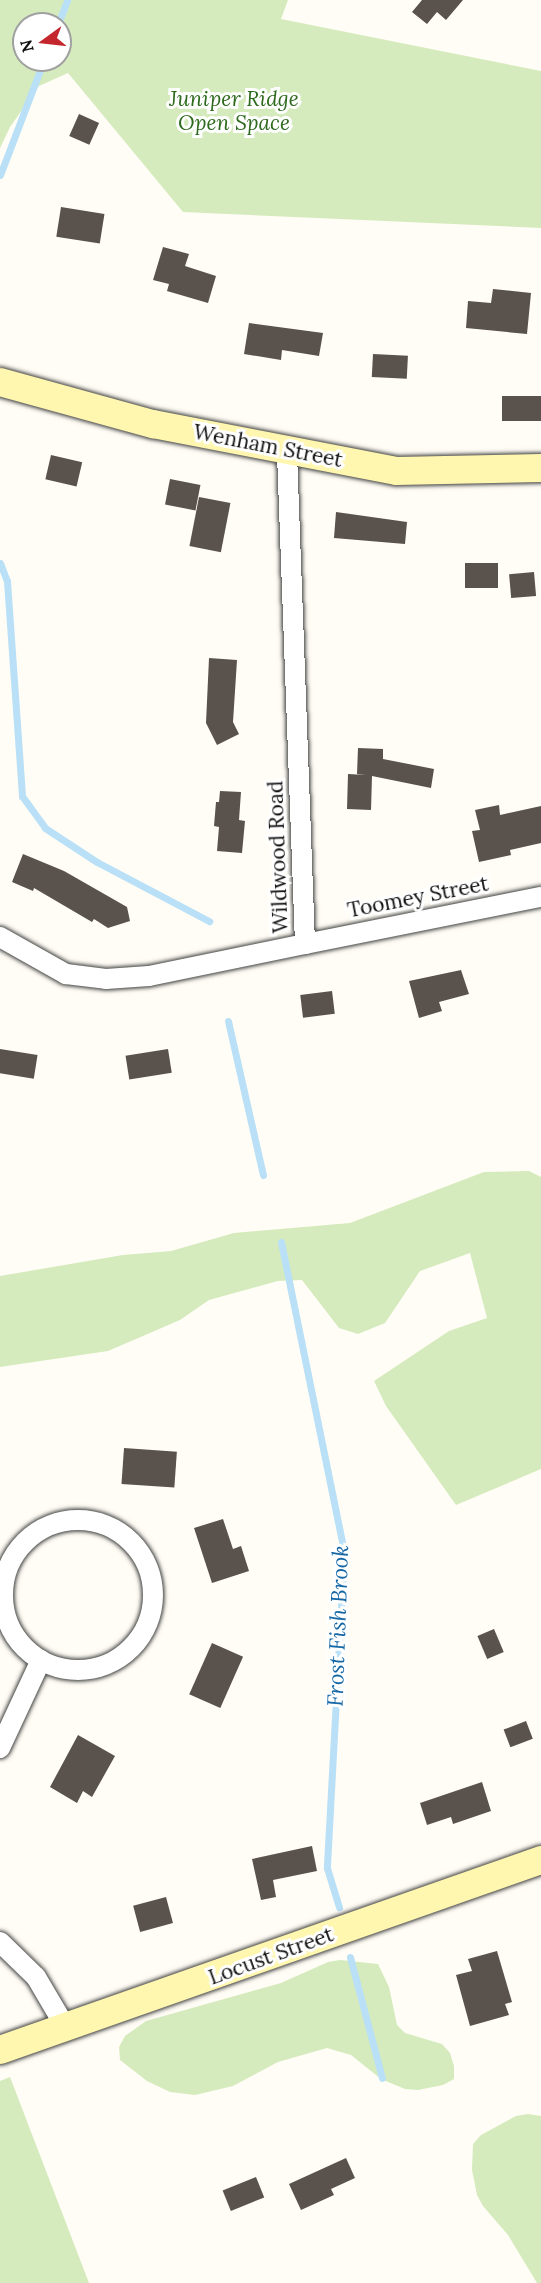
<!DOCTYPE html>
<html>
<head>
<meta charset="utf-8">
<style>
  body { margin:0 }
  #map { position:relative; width:541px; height:2283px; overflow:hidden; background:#fffdf5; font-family:Lora,serif }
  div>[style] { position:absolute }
  .green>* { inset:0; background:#d5ebbd }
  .stream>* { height:7px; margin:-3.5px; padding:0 3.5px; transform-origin:3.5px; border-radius:3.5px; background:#b9e0f7 }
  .building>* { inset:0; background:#5a524d; transform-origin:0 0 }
  .roads { filter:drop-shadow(0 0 2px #444) drop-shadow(0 0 2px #444) }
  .minor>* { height:20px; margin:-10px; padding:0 10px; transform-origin:10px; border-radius:10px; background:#fff }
  .minor>.ring { margin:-10px; padding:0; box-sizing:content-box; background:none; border:20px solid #fff; border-radius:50% }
  .secondary>* { height:28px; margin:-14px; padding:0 14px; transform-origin:14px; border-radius:14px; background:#fff6b0 }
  span { translate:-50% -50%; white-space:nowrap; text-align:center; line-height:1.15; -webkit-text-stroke:6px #fff; paint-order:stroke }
  .park-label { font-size:21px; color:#2f6b1f; font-style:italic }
  .street-label { font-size:21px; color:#111 }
  .water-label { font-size:22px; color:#1768a6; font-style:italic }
  .north { position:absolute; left:12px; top:12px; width:60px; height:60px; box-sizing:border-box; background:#fff; border:2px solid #a0a0a0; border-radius:50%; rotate:255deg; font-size:16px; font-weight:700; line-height:24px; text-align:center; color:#111 }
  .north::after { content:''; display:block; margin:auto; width:21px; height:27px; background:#c4262e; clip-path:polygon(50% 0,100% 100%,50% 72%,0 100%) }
</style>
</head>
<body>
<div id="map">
  <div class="green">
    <i style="clip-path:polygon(evenodd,0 0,288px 0,281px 19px,541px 71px,541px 228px,183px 212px,68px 73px,39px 86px,10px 127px,0 148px,0 0,24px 24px,60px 24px,60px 60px,24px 60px,24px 24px)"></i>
    <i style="clip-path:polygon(529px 1171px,541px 1177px,541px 1469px,456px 1505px,386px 1406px,374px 1381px,449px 1331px,487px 1318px,470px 1253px,420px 1271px,385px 1323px,358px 1334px,339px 1328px,302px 1280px,278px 1281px,209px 1300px,180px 1320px,108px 1351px,0 1367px,0 1276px,123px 1255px,171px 1251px,234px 1233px,350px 1223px,484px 1172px)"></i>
    <i style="clip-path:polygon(340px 1960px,378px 1964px,389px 1987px,397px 2025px,405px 2033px,442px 2044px,450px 2053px,454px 2066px,454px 2079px,443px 2085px,418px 2090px,405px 2089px,381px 2079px,351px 2055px,327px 2048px,278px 2062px,233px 2086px,195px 2095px,170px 2092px,147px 2081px,120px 2060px,119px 2047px,125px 2036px,146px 2021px,281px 1983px,328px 1962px)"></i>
    <i style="clip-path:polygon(10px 2077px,89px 2283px,0 2283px,0 2081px)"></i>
    <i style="clip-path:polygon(528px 2114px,541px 2116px,541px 2283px,537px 2283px,508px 2235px,483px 2206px,477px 2195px,472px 2170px,473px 2144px,481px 2135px,516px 2116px)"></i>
  </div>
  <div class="stream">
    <i style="left:58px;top:24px;width:26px;rotate:-69deg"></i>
    <i style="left:0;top:175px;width:123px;rotate:-69.1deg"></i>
    <i style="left:0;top:563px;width:19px;rotate:69deg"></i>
    <i style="left:7px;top:581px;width:216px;rotate:86deg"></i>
    <i style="left:22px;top:796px;width:39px;rotate:54deg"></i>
    <i style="left:45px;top:828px;width:62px;rotate:33.2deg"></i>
    <i style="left:97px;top:862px;width:127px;rotate:27.8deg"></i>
    <i style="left:228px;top:1021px;width:158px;rotate:77.2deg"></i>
    <i style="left:281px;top:1242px;width:315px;rotate:78.5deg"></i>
    <i style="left:344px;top:1551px;width:317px;rotate:93.1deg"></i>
    <i style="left:327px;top:1868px;width:41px;rotate:72.9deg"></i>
    <i style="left:350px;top:1957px;width:125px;rotate:75.2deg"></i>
  </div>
  <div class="building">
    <i style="clip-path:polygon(422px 0,463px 0,446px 20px,437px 12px,427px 24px,412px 12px)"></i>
    <i style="left:79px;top:114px;width:22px;height:24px;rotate:24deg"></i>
    <i style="left:61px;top:207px;width:44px;height:30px;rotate:9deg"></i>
    <i style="clip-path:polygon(163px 247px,189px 254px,185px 266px,216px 276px,208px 303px,167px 291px,169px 284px,153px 280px)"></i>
    <i style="clip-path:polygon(493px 289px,531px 293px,527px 334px,466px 328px,468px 301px,491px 303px)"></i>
    <i style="clip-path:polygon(249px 323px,323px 333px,319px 356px,282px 350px,281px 360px,244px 354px)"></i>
    <i style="left:373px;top:354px;width:35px;height:23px;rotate:3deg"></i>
    <i style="left:541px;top:396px;width:25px;height:39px;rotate:90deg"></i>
    <i style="left:51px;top:455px;width:32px;height:25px;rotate:13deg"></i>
    <i style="left:170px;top:479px;width:31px;height:26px;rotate:11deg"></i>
    <i style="left:199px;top:497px;width:32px;height:50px;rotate:11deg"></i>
    <i style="clip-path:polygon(336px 512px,407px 522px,405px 544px,334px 538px)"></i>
    <i style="left:465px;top:563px;width:33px;height:25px"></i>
    <i style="left:534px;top:572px;width:24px;height:25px;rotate:85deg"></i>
    <i style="clip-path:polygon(209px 658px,237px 660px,233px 722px,239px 734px,217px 745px,206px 723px)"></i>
    <i style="clip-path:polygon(358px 748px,383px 749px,383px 759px,434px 769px,431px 788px,372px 776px,371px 810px,347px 809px,348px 774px,366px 775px,357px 774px)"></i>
    <i style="clip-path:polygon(220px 791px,241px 792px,239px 820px,245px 821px,242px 853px,217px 851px,219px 827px,214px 826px,216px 802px,219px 802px)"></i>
    <i style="clip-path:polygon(499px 805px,500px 815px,541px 806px,541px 843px,510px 850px,511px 855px,479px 862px,472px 831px,480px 830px,475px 810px)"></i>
    <i style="clip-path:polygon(23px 854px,64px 871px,127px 907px,130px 921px,108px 928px,94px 919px,92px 922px,34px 888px,33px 891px,12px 882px)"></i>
    <i style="clip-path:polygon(461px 970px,469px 994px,439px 1002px,442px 1011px,419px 1018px,409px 981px)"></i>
    <i style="left:332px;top:991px;width:23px;height:32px;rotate:83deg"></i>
    <i style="left:0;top:1049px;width:38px;height:24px;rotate:9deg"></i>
    <i style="left:168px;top:1049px;width:24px;height:43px;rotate:81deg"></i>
    <i style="left:124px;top:1448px;width:53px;height:36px;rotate:4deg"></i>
    <i style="clip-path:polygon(223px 1519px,233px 1549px,241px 1546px,249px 1571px,212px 1583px,194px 1528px)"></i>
    <i style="left:494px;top:1629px;width:25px;height:18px;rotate:67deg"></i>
    <i style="left:212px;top:1643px;width:34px;height:56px;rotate:24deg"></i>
    <i style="left:526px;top:1721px;width:19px;height:24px;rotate:69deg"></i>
    <i style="clip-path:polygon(78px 1735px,115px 1756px,92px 1797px,83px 1791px,77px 1803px,50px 1787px)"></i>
    <i style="clip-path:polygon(482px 1782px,491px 1811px,453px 1824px,451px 1817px,427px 1825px,420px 1803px)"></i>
    <i style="clip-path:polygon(312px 1846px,317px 1871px,273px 1880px,276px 1897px,261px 1900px,252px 1859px)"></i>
    <i style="left:166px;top:1897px;width:27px;height:34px;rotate:75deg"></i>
    <i style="clip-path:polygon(497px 1951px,512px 2002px,505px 2004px,509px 2015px,470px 2026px,456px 1975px,472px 1971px,468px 1959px)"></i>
    <i style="clip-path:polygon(346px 2158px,355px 2178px,331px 2189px,334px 2195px,301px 2210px,289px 2184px)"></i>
    <i style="left:256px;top:2177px;width:22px;height:36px;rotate:68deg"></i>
  </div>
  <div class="roads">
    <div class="minor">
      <i style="left:0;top:937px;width:76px;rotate:29.3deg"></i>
      <i style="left:66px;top:974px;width:40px;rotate:7.1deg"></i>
      <i style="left:106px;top:979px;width:43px;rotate:-4deg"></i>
      <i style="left:149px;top:976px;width:159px;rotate:-11.6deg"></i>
      <i style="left:305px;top:944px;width:494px;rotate:-92.1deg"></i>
      <i style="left:305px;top:944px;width:241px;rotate:-11.3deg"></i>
      <i class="ring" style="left:3px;top:1520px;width:130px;height:130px"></i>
      <i style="left:0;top:1748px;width:97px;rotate:-65deg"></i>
      <i style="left:0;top:1942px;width:50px;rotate:44.2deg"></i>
      <i style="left:36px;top:1977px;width:59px;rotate:59.5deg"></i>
    </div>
    <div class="secondary">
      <i style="left:0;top:382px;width:159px;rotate:15.4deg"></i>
      <i style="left:153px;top:424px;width:248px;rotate:10.9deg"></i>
      <i style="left:397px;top:471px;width:144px;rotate:-1.2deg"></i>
      <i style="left:0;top:2050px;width:573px;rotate:-19.35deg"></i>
    </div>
  </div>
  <div class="park-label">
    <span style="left:234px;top:111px">Juniper Ridge<br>Open Space</span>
  </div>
  <div class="street-label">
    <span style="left:268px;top:446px;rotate:11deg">Wenham Street</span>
    <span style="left:278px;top:857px;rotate:-92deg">Wildwood Road</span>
    <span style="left:418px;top:897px;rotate:-11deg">Toomey Street</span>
    <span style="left:271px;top:1956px;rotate:-20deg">Locust Street</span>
  </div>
  <div class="water-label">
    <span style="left:338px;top:1626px;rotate:-88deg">Frost Fish Brook</span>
  </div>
  <div class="north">N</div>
</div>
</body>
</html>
